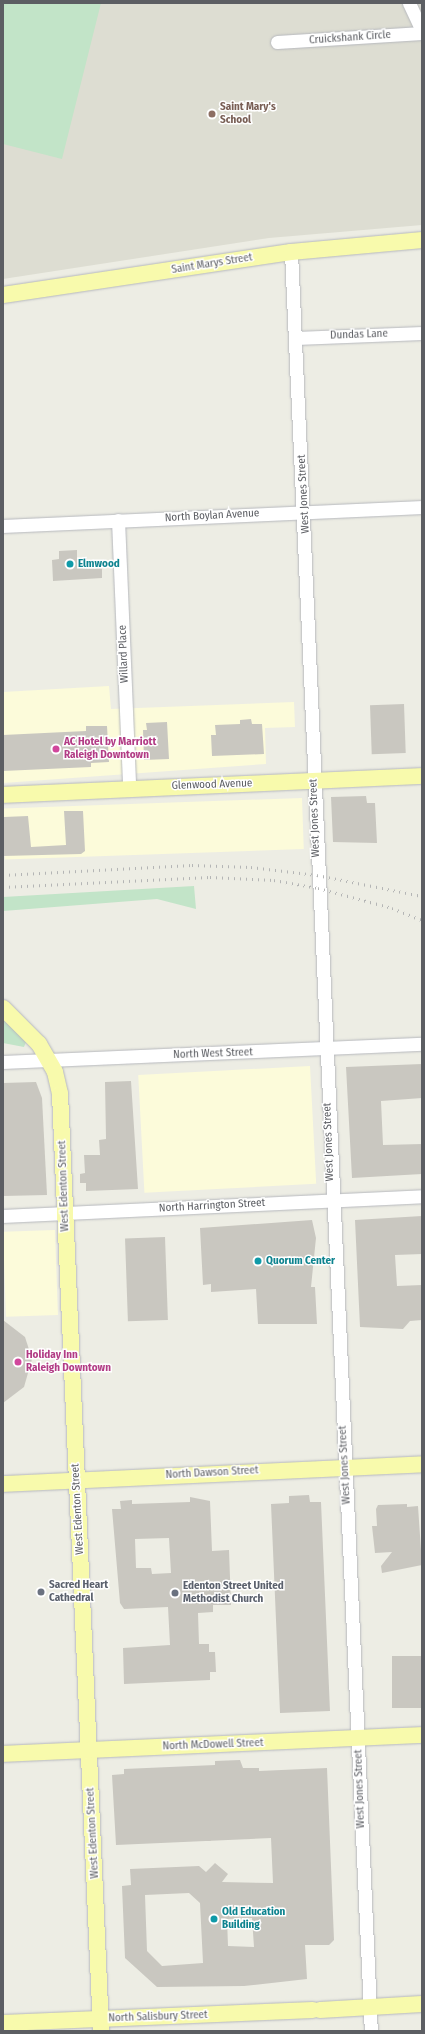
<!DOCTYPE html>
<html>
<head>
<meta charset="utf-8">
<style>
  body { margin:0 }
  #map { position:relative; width:425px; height:2034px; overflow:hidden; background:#edede4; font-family:"Fira Sans Condensed",sans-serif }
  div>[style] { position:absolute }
  .commercial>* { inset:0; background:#fcfbda; transform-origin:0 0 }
  .education>* { inset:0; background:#ddddd2 }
  .green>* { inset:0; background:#c2e4c8 }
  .building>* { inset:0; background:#c9c7c0; transform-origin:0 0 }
  .roads { filter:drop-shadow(0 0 1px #b6b8bd) drop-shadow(0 0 1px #b6b8bd) }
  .minor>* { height:13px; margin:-6.5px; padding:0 6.5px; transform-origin:6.5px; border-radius:6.5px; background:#fff }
  .major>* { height:16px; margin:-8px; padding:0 8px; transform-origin:8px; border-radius:8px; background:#f8faac }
  .rail>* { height:3px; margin-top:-1.5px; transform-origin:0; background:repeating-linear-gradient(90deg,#b4b5b5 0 1px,transparent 0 6px) }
  .dots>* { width:11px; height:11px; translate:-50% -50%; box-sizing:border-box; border:2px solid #fff; border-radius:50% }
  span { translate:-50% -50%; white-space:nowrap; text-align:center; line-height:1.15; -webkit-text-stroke:3px #fff; paint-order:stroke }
  .street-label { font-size:11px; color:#5c5e63 }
  .education-label { font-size:11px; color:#785e54; font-weight:700 }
  .left { translate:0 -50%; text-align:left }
  .culture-label { font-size:11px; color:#0d838f; font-weight:700 }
  .hotel-label { font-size:11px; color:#b23c85; font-weight:700 }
  .worship-label { font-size:11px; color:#5b616d; font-weight:700 }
  .frame { position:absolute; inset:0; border:4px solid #5c5e63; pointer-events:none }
</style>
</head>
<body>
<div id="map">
  <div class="commercial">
    <i style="clip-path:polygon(109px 686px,111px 709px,294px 702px,295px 727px,265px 728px,266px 764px,3px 783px,3px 692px)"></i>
    <i style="left:302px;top:798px;width:51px;height:299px;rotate:88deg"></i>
    <i style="left:310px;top:1066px;width:118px;height:172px;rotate:87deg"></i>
    <i style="left:55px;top:1230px;width:85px;height:52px;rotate:88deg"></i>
  </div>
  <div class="education">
    <i style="clip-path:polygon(3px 3px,422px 3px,422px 225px,269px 238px,3px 279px)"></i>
  </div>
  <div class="green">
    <i style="clip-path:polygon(3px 3px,101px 3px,62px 159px,3px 144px)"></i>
    <i style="clip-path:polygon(194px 886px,196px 909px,157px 899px,3px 911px,3px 897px)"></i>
    <i style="clip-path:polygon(3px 1018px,28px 1037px,24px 1047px,3px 1043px)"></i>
  </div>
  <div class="building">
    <i style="clip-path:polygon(77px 550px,77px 559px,87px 558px,87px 569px,102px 568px,102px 578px,53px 581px,52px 560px,59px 559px,59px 551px)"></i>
    <i style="left:404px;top:704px;width:49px;height:34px;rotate:88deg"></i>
    <i style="clip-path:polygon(251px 719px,252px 724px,262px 724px,264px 754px,212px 756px,211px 735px,216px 735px,215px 725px,240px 724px,240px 720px)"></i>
    <i style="clip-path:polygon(167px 722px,169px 759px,144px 760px,143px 730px,147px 730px,146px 723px)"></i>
    <i style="clip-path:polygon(86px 726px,107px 726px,109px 762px,91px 763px,91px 767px,3px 771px,3px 735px,86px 731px)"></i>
    <i style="clip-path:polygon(366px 796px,367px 803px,375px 803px,377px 843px,333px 842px,331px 797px)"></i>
    <i style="clip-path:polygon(64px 811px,83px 811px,85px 851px,81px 854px,3px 856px,4px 817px,28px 816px,31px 847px,66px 845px)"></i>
    <i style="clip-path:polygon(422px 1064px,422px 1098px,381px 1101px,383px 1145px,422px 1144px,422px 1174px,352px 1178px,346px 1067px)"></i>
    <i style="clip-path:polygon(131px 1081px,138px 1189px,86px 1191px,86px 1183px,80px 1183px,80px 1174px,85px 1173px,84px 1155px,100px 1155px,99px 1140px,106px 1139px,105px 1082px)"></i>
    <i style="clip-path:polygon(36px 1082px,42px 1098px,47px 1195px,3px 1196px,3px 1083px)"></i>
    <i style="clip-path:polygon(422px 1216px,422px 1254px,395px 1255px,397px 1286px,422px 1285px,422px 1320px,410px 1321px,403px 1329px,360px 1327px,355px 1220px)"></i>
    <i style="clip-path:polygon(312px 1220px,316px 1238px,311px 1287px,315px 1287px,317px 1324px,258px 1324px,256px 1289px,211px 1292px,211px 1284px,203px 1285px,200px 1228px)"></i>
    <i style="left:165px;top:1237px;width:83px;height:40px;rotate:88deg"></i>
    <i style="clip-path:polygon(3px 1320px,25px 1337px,32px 1359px,24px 1387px,3px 1403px)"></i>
    <i style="clip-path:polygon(309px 1495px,310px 1502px,321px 1502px,330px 1711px,280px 1713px,271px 1504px,289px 1503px,289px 1496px)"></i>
    <i style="clip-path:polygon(evenodd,190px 1497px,210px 1501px,212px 1551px,229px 1550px,231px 1605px,213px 1605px,213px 1612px,198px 1613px,199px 1644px,209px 1644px,209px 1652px,215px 1652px,216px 1672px,210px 1672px,210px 1680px,124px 1684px,123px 1648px,170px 1645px,168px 1607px,124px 1609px,120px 1603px,112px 1509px,121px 1509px,120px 1501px,132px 1500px,132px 1504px,190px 1502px,190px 1497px,169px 1538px,171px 1573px,152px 1574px,151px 1568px,136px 1568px,135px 1539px,169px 1538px)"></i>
    <i style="clip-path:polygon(407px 1504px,407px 1507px,418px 1506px,422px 1565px,382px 1573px,381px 1566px,392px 1552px,375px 1553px,372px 1526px,377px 1526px,376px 1509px,378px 1505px)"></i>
    <i style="left:422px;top:1656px;width:52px;height:30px;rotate:90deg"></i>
    <i style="clip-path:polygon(evenodd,240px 1760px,243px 1768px,259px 1768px,259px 1771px,327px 1768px,334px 1940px,329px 1945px,305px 1945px,307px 1979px,244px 1986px,157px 1987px,125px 1958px,122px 1886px,131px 1885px,130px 1869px,199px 1866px,206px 1872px,215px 1863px,228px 1874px,222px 1882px,273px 1883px,271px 1838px,116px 1845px,112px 1775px,124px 1774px,124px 1769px,215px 1765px,215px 1761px,240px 1760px,189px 1893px,200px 1903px,203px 1963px,162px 1966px,147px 1951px,145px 1895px,189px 1893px,240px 1760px,252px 1918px,254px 1947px,228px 1946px,227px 1919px,252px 1918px)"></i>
  </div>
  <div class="roads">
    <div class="minor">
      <i style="left:409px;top:3px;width:31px;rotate:65deg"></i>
      <i style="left:277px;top:42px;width:145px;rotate:-3.6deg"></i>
      <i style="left:291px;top:252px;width:1781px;rotate:87.43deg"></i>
      <i style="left:296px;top:338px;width:126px;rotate:-2.3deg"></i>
      <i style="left:118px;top:520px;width:268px;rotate:87.6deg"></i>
      <i style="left:3px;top:526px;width:419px;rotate:-2.6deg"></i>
      <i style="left:3px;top:1062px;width:419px;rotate:-2.5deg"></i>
      <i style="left:3px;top:1216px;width:419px;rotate:-2.7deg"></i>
    </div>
    <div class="major">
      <i style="left:3px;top:295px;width:291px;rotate:-8.5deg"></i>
      <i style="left:291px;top:252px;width:132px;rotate:-5.2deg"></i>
      <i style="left:3px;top:795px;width:419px;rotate:-2.6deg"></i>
      <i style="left:3px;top:1008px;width:51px;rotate:45deg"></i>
      <i style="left:39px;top:1044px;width:32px;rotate:60deg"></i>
      <i style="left:55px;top:1072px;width:23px;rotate:77deg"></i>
      <i style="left:60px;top:1094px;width:938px;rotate:87.49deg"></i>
      <i style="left:3px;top:1484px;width:419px;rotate:-2.7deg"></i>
      <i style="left:3px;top:1754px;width:419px;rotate:-2.6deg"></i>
      <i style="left:320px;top:2010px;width:102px;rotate:-3.4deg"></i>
      <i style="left:3px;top:2023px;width:310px;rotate:-2.4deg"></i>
    </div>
  </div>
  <div class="rail">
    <i style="left:3px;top:875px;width:189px;rotate:-3deg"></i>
    <i style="left:192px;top:865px;width:59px;rotate:1.9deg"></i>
    <i style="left:251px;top:867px;width:66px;rotate:6.9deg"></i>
    <i style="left:317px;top:875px;width:107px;rotate:11.3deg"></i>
    <i style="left:3px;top:887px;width:207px;rotate:-2.8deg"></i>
    <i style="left:210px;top:877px;width:64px;rotate:2.7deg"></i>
    <i style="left:274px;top:880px;width:45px;rotate:10.3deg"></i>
    <i style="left:318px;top:888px;width:77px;rotate:15.1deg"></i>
    <i style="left:392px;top:908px;width:32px;rotate:22deg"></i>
  </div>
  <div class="dots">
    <i style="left:212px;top:114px;background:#8d6e63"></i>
    <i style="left:70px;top:564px;background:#0f9aa8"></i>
    <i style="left:56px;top:749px;background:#d1479c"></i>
    <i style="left:258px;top:1261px;background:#0f9aa8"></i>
    <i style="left:18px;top:1362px;background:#d1479c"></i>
    <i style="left:41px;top:1592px;background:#6b7280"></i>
    <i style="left:175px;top:1593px;background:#6b7280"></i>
    <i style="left:214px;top:1919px;background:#0f9aa8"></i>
  </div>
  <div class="street-label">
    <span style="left:350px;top:38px;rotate:-4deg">Cruickshank Circle</span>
    <span style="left:212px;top:264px;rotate:-9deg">Saint Marys Street</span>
    <span style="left:359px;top:335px;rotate:-2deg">Dundas Lane</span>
    <span style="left:304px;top:494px;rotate:-93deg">West Jones Street</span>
    <span style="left:212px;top:516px;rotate:-3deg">North Boylan Avenue</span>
    <span style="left:124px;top:654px;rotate:-92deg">Willard Place</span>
    <span style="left:212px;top:785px;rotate:-2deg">Glenwood Avenue</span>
    <span style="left:315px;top:818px;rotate:-92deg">West Jones Street</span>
    <span style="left:213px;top:1054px;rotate:-2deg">North West Street</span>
    <span style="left:329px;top:1142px;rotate:-92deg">West Jones Street</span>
    <span style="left:64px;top:1186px;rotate:-92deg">West Edenton Street</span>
    <span style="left:212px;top:1206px;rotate:-3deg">North Harrington Street</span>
    <span style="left:345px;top:1465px;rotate:-93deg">West Jones Street</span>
    <span style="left:212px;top:1473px;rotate:-3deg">North Dawson Street</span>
    <span style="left:78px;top:1509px;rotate:-93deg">West Edenton Street</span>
    <span style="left:213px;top:1745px;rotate:-2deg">North McDowell Street</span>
    <span style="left:360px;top:1789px;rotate:-92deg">West Jones Street</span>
    <span style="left:93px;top:1833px;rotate:-93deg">West Edenton Street</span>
    <span style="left:158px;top:2017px;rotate:-2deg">North Salisbury Street</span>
  </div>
  <div class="education-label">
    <span class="left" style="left:220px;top:114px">Saint Mary's<br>School</span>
  </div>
  <div class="culture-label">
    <span class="left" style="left:78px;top:564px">Elmwood</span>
    <span class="left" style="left:266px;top:1261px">Quorum Center</span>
    <span class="left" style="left:222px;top:1919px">Old Education<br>Building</span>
  </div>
  <div class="hotel-label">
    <span class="left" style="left:64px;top:749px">AC Hotel by Marriott<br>Raleigh Downtown</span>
    <span class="left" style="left:26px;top:1362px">Holiday Inn<br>Raleigh Downtown</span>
  </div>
  <div class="worship-label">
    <span class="left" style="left:49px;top:1592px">Sacred Heart<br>Cathedral</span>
    <span class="left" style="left:183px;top:1593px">Edenton Street United<br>Methodist Church</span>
  </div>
  <div class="frame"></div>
</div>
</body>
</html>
